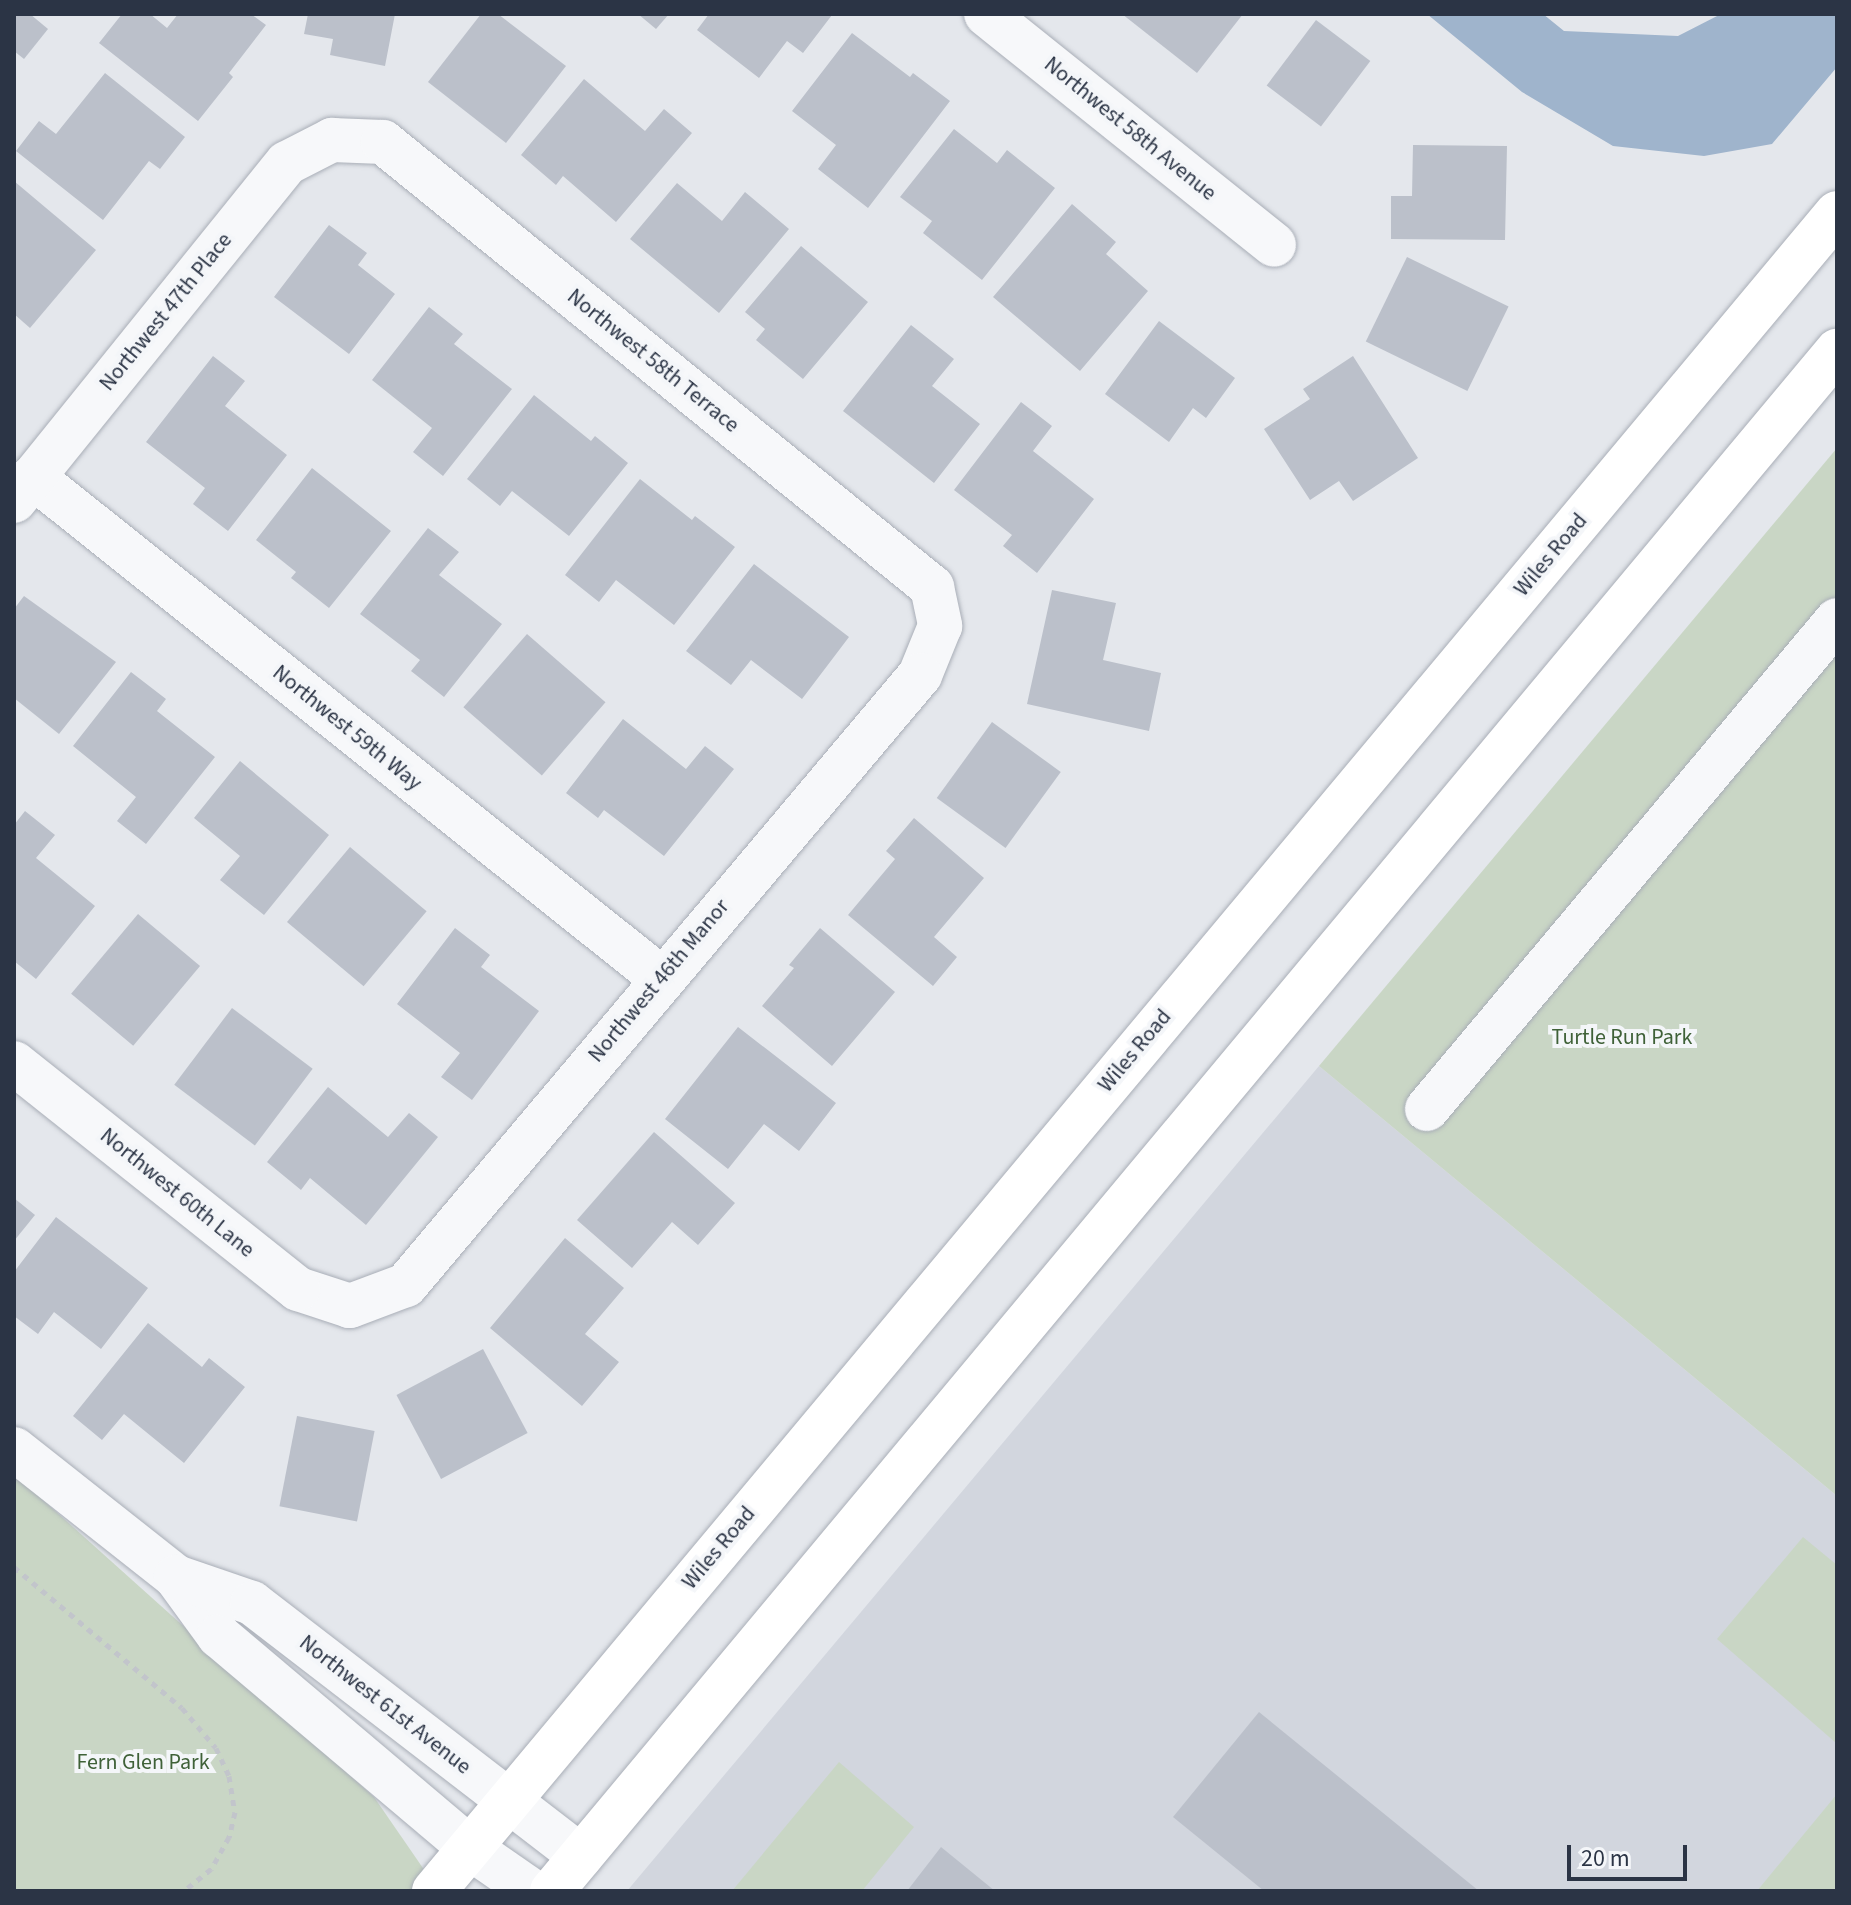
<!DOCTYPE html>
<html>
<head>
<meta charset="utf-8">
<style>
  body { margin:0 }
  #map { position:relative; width:1851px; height:1905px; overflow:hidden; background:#e4e7ec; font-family:"Source Sans 3",sans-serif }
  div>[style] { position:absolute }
  .built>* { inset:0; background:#d2d6de }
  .green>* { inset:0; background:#c9d6c5 }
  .water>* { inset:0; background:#9fb4cc }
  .building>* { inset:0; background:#bbc0ca; transform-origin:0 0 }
  .path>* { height:5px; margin-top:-2.5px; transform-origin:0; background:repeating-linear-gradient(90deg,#c2c5cb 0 6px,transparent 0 12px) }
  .roads { filter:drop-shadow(0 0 2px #a9aeb7) drop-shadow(0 0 2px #a9aeb7) }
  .minor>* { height:44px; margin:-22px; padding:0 22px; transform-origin:22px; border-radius:22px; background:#f7f8fa }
  .major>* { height:44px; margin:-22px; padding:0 22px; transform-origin:22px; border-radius:22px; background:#fff }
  span { translate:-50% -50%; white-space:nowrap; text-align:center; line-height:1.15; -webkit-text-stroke:8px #f4f6f9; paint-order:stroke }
  .street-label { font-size:22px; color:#2b3445 }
  .park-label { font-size:22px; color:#3f6138 }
  .frame { position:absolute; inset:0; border:16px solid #2b3445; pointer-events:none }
  .scale { position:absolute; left:1567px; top:1845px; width:120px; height:36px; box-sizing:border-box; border:4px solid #2b3445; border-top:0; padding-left:10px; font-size:24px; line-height:28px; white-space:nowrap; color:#2b3445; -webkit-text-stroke:6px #f4f6f9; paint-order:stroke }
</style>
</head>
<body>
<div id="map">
  <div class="built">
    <i style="clip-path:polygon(1319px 1066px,1837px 1496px,1837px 1891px,627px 1891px)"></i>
  </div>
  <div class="green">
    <i style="clip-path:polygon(1837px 448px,1837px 1496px,1319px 1066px)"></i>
    <i style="clip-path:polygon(14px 1474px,374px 1797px,427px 1874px,412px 1891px,14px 1891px)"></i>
    <i style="clip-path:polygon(1803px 1537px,1837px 1565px,1836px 1743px,1717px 1639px)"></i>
    <i style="clip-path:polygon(839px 1762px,914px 1827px,862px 1891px,732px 1891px)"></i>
    <i style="clip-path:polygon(1837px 1794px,1837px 1891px,1757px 1891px)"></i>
  </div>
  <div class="water">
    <i style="clip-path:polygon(1427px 14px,1543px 14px,1564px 31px,1678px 36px,1721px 14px,1837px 14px,1837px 67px,1772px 144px,1704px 156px,1613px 146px,1522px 92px)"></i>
  </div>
  <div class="building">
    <i style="clip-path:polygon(14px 14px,30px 14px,48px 29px,24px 59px,14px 51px)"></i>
    <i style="clip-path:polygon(122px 14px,150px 14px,167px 28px,178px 14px,251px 14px,266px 25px,229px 73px,233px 77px,198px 121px,99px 43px)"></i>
    <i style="clip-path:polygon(308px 14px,395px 14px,385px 66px,330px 55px,333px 39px,304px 34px)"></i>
    <i style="clip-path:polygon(481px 14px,498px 14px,566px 66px,506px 143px,428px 82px)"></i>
    <i style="clip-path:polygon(638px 14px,669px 14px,656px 29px)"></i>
    <i style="clip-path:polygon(709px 14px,830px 14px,832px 15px,803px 53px,787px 41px,759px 78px,697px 30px)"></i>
    <i style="clip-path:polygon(1122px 14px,1243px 14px,1197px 73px)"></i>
    <i style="left:1316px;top:20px;width:68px;height:82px;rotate:37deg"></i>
    <i style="clip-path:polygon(852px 33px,910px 77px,913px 73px,950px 101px,868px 208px,818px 169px,836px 145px,792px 111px)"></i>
    <i style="clip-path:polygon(105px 73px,185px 137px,160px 169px,149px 161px,103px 220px,16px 151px,39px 121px,56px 134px)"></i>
    <i style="clip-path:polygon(584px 79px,645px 131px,664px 109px,692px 133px,616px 222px,563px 176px,556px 185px,521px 155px)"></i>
    <i style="clip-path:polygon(954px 129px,997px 163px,1007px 150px,1055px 188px,982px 280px,923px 233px,932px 221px,900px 197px)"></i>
    <i style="clip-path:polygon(1413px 145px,1507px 146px,1505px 240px,1391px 239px,1391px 196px,1412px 196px)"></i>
    <i style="clip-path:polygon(14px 181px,96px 250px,30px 328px,14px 314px)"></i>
    <i style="clip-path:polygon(677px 183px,722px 221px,745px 192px,789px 229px,719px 313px,630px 239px)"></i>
    <i style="clip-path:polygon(1072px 204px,1116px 242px,1106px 254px,1148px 291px,1080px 371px,993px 297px)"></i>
    <i style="clip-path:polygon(329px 225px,367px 253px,358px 265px,395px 294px,349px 354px,274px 297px)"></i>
    <i style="clip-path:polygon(801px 246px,868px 302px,803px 379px,756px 340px,765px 329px,745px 312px)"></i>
    <i style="left:1407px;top:257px;width:113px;height:94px;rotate:26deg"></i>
    <i style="clip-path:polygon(429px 307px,463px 334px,454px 344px,512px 389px,443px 476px,413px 452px,432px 428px,372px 380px)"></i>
    <i style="clip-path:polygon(1159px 321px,1235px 378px,1206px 418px,1193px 408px,1169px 442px,1105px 394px)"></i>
    <i style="clip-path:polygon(911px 325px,954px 359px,932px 386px,980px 424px,934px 483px,843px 411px)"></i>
    <i style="clip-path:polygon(213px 356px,245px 381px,225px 406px,287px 455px,228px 531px,193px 504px,205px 488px,146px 442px)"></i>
    <i style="clip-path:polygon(1353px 356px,1418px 458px,1353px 501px,1339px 481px,1310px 500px,1264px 429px,1310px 399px,1303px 389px)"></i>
    <i style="clip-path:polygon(534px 395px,591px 441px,595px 436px,628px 463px,569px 536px,512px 491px,500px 506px,467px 479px)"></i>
    <i style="clip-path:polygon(1021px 402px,1052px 426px,1033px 451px,1094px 499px,1037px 573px,1003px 546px,1012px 535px,954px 490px)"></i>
    <i style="clip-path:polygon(312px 468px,391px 531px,329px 608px,291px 578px,296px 572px,256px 540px)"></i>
    <i style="clip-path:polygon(640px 479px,692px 520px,695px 516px,735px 547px,674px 625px,616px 580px,599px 602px,565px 575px)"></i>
    <i style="clip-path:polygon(428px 528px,459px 552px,439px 575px,502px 624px,444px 697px,411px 671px,420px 660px,360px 614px)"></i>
    <i style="clip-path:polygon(754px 564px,849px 637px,802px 699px,751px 660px,731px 685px,686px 651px)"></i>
    <i style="clip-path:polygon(1052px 590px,1116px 603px,1103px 660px,1161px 673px,1149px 731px,1027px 704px)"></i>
    <i style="clip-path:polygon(24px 596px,116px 662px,59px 734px,14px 698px,14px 609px)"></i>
    <i style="left:527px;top:634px;width:104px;height:97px;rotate:41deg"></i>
    <i style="clip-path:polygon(131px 672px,166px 699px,157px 711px,215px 757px,146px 844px,117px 821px,136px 797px,73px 746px)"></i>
    <i style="clip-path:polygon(623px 719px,686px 769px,705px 746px,734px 769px,664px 856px,604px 810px,598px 818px,566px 793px)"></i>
    <i style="left:992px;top:722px;width:85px;height:94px;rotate:36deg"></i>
    <i style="clip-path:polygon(240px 761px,329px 835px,264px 915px,220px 880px,240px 856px,194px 818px)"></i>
    <i style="clip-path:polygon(25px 811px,55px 835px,36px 858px,95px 906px,36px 979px,14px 961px,14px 825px)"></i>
    <i style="clip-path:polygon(914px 818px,984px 878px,934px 937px,957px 957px,933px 986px,848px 915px,895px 859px,886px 851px)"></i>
    <i style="left:350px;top:847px;width:100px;height:98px;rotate:40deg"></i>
    <i style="left:138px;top:914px;width:81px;height:104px;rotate:40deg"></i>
    <i style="clip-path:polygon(455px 928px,490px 955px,481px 967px,539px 1011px,472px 1100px,441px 1077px,460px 1053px,397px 1004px)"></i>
    <i style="clip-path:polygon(820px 928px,895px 992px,832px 1066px,762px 1006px,794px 968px,789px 965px)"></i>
    <i style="left:232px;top:1008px;width:101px;height:96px;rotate:37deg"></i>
    <i style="clip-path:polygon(738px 1027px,836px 1103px,799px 1151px,764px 1124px,728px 1169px,665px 1119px)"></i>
    <i style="clip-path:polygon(328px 1087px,388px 1137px,409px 1113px,438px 1137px,366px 1225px,310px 1178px,301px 1190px,267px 1162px)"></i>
    <i style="clip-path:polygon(654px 1132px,735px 1203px,698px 1245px,672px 1222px,632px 1268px,577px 1220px)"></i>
    <i style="clip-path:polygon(14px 1198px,35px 1215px,14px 1241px)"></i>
    <i style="clip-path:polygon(56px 1217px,148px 1288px,101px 1349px,54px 1312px,38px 1334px,14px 1316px,14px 1272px)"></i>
    <i style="clip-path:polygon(565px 1238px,624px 1288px,585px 1334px,619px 1362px,582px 1406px,490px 1328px)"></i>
    <i style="clip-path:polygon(148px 1323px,202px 1367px,209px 1358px,245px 1387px,184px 1463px,124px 1414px,102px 1440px,73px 1416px)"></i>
    <i style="left:483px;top:1349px;width:95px;height:98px;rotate:62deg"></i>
    <i style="left:297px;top:1416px;width:79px;height:92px;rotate:11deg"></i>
    <i style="clip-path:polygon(1259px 1712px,1479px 1891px,1264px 1891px,1173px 1817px)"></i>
    <i style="clip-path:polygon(941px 1847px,995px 1891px,907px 1891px)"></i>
  </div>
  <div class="path">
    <i style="left:14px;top:1567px;width:219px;rotate:40deg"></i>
    <i style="left:182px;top:1708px;width:52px;rotate:49.6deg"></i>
    <i style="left:216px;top:1748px;width:31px;rotate:65deg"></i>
    <i style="left:229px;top:1776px;width:36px;rotate:81deg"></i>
    <i style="left:235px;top:1812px;width:26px;rotate:103deg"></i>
    <i style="left:229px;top:1837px;width:37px;rotate:119deg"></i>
    <i style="left:211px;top:1869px;width:35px;rotate:141deg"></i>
  </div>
  <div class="roads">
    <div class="minor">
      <i style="left:986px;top:14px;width:369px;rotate:38.7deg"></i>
      <i style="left:33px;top:477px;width:803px;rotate:38.58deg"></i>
      <i style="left:14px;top:501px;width:434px;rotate:-51.1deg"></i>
      <i style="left:287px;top:163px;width:51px;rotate:-27.1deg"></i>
      <i style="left:332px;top:140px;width:51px;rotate:2.2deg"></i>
      <i style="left:383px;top:142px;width:707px;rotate:39.03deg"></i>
      <i style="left:932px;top:587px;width:40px;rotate:78deg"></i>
      <i style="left:940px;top:626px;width:53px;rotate:112.2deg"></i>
      <i style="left:920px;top:675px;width:798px;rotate:130.12deg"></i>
      <i style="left:406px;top:1285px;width:60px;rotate:159.4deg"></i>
      <i style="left:350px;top:1306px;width:55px;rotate:-161.9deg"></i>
      <i style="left:298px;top:1289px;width:363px;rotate:-141.5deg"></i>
      <i style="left:1427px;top:1109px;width:638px;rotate:-50.02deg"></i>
      <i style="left:14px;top:1449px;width:206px;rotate:38.3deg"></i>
      <i style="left:176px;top:1577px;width:73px;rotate:53.9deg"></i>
      <i style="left:219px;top:1636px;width:329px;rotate:40.2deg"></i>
      <i style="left:470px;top:1848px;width:75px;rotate:34.7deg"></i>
      <i style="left:176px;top:1577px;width:80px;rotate:18.9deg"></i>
      <i style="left:252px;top:1603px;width:415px;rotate:37.6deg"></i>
    </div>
    <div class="major">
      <i style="left:434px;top:1891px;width:2187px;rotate:-50.1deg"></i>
      <i style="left:552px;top:1891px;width:2006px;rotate:-50.16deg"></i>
    </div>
  </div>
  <div class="street-label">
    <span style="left:1130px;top:129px;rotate:39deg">Northwest 58th Avenue</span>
    <span style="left:166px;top:312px;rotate:-51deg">Northwest 47th Place</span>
    <span style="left:653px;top:361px;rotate:39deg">Northwest 58th Terrace</span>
    <span style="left:1551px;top:555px;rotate:-50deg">Wiles Road</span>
    <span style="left:347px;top:728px;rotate:39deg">Northwest 59th Way</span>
    <span style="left:659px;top:981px;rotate:-50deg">Northwest 46th Manor</span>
    <span style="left:1135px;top:1051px;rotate:-50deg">Wiles Road</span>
    <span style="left:177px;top:1193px;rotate:39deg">Northwest 60th Lane</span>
    <span style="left:719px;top:1548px;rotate:-50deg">Wiles Road</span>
    <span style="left:385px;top:1705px;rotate:38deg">Northwest 61st Avenue</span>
  </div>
  <div class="park-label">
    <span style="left:1622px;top:1038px">Turtle Run Park</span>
    <span style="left:143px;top:1763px">Fern Glen Park</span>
  </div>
  <div class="frame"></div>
  <div class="scale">20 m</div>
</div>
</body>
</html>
